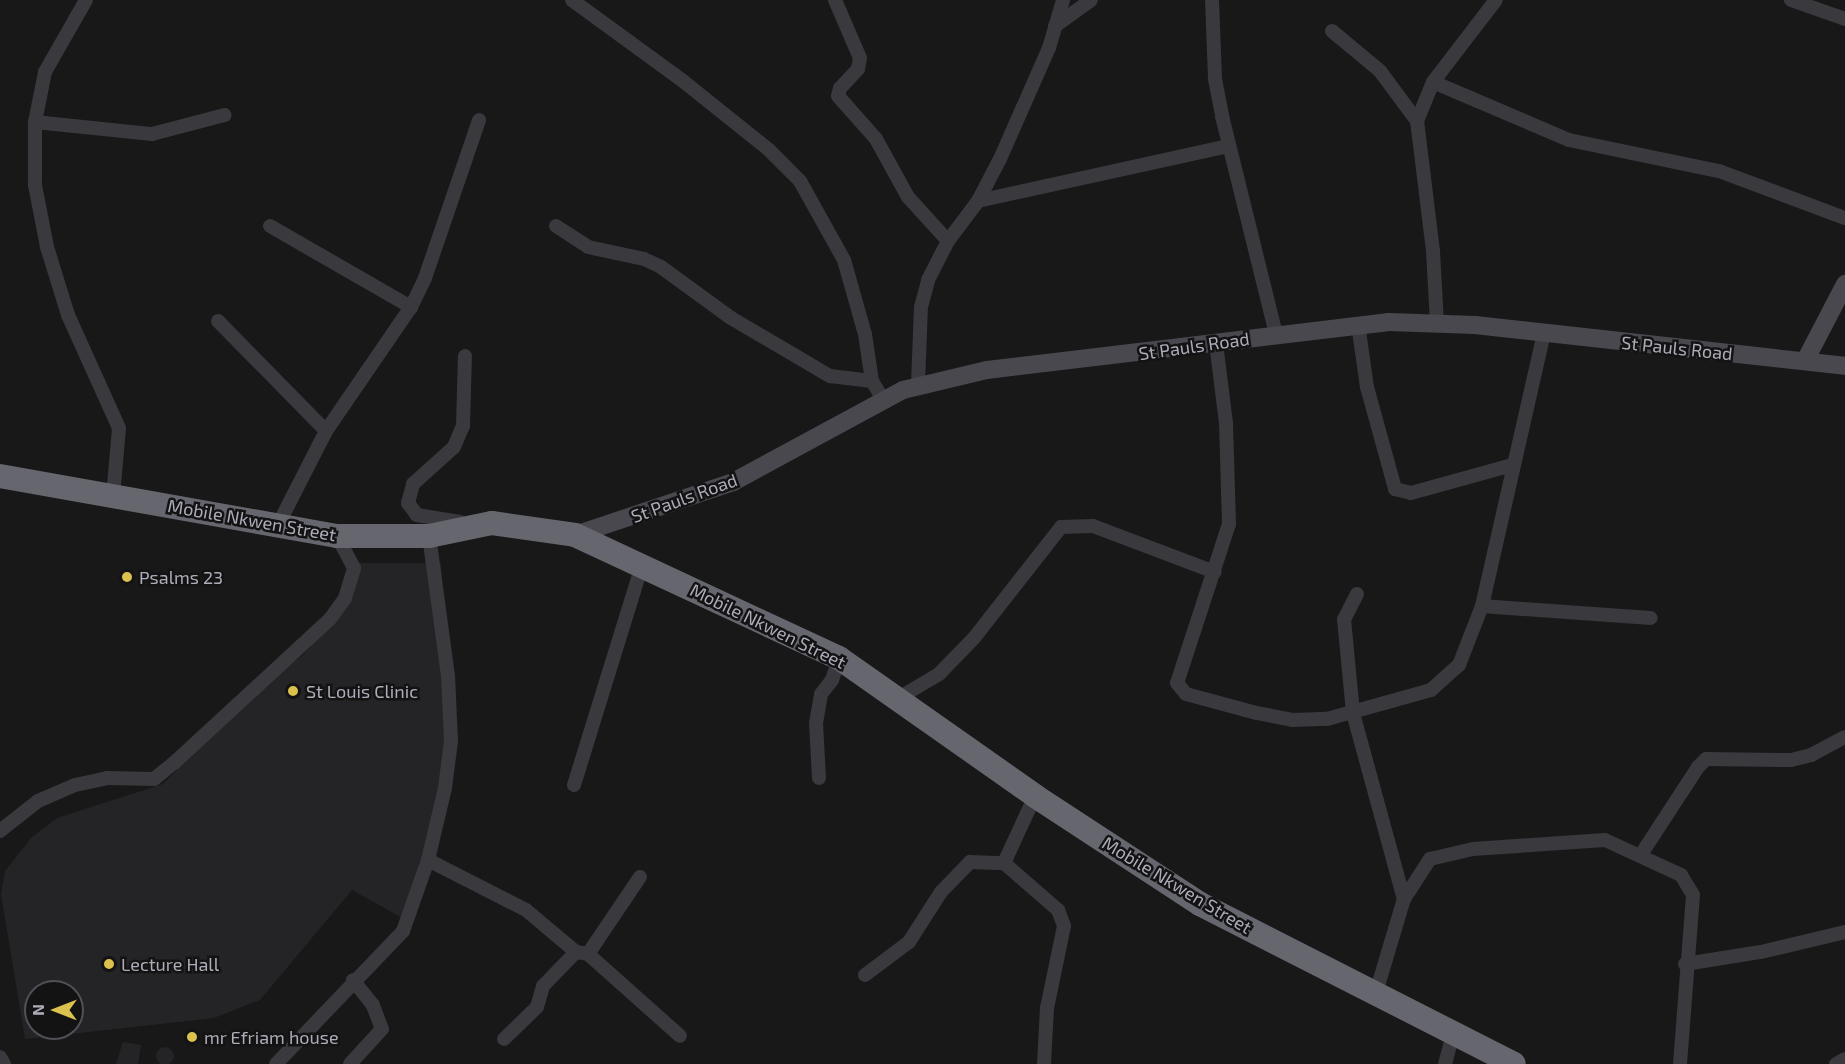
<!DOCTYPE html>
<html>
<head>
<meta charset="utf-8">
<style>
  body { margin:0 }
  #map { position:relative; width:1845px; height:1064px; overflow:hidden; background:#181819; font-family:"Exo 2",sans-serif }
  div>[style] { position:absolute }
  .built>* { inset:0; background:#242426 }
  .round { border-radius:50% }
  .street>* { height:14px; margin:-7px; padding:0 7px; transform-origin:7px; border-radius:7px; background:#39393e }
  .secondary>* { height:18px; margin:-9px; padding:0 9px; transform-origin:9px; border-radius:9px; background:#48484e }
  .highway>* { height:24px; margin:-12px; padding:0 12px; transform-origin:12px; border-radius:12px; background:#66676e }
  .dots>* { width:16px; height:16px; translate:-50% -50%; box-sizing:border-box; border:3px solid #131314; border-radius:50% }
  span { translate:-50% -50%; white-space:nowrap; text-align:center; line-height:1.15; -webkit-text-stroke:5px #131314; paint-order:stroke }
  .street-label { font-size:18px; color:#acadb8 }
  .poi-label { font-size:18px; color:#acadb8 }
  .left { translate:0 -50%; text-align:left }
  .north { position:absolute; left:24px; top:980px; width:60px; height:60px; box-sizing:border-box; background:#131314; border:2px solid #505156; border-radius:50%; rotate:270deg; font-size:16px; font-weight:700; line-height:24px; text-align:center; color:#acadb8 }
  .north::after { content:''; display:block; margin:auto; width:21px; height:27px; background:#dbc24e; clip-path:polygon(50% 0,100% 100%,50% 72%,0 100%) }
</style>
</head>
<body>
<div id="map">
  <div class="built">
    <i style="clip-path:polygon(evenodd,357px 563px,441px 563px,447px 665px,447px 782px,406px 920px,352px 890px,260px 1000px,214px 1018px,25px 1039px,1px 894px,5px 871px,31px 838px,57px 818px,163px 784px,258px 687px,302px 656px,323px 633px,357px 563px,36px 992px,72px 992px,72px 1028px,36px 1028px,36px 992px)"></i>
    <i style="clip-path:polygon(123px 1042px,141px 1045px,138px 1064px,116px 1064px)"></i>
    <i class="round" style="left:156px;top:1047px;width:18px;height:18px"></i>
  </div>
  <div class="street">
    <i style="left:86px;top:0;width:83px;rotate:119.7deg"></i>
    <i style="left:45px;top:72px;width:51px;rotate:101.3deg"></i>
    <i style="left:35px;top:122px;width:63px;rotate:90deg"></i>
    <i style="left:35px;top:185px;width:63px;rotate:79deg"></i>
    <i style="left:47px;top:247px;width:71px;rotate:72.8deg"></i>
    <i style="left:68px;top:315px;width:124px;rotate:65.7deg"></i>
    <i style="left:119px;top:428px;width:68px;rotate:95deg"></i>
    <i style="left:572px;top:0;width:137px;rotate:36.1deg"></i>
    <i style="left:683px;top:81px;width:110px;rotate:38.7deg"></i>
    <i style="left:769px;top:150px;width:44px;rotate:45deg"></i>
    <i style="left:800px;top:181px;width:90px;rotate:60.9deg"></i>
    <i style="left:844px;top:260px;width:77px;rotate:74.2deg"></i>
    <i style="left:865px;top:334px;width:48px;rotate:81.5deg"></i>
    <i style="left:872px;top:381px;width:23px;rotate:59deg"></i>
    <i style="left:835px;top:0;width:63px;rotate:66.7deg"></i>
    <i style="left:860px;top:58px;width:11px;rotate:100deg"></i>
    <i style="left:858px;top:69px;width:26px;rotate:133deg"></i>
    <i style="left:840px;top:88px;width:8px;rotate:104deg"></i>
    <i style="left:838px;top:96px;width:57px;rotate:48.5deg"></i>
    <i style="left:876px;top:139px;width:66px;rotate:61.1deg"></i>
    <i style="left:908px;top:197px;width:59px;rotate:47.7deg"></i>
    <i style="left:1212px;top:0;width:79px;rotate:87.8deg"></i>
    <i style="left:1215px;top:79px;width:38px;rotate:79deg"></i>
    <i style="left:1222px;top:116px;width:226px;rotate:76.1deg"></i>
    <i style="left:1791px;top:0;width:57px;rotate:19.4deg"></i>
    <i style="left:1055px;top:26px;width:44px;rotate:-35.8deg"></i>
    <i style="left:1332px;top:31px;width:62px;rotate:39.8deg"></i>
    <i style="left:1380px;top:71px;width:62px;rotate:53.5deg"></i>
    <i style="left:1433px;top:82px;width:148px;rotate:23.1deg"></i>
    <i style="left:1569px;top:140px;width:153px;rotate:11.7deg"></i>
    <i style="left:1719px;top:171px;width:134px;rotate:20.5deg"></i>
    <i style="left:35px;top:122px;width:118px;rotate:5.9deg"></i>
    <i style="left:152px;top:134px;width:75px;rotate:-14.6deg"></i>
    <i style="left:978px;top:201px;width:257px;rotate:-12.4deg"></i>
    <i style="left:270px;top:226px;width:163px;rotate:29.9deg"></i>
    <i style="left:556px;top:226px;width:38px;rotate:33deg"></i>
    <i style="left:588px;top:247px;width:57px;rotate:12.1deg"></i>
    <i style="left:644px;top:259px;width:19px;rotate:25deg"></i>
    <i style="left:661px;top:267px;width:87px;rotate:36.1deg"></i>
    <i style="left:731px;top:318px;width:115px;rotate:30.4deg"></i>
    <i style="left:830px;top:376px;width:42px;rotate:6.8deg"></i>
    <i style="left:218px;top:321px;width:154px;rotate:45.5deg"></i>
    <i style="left:1437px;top:323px;width:72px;rotate:-93.2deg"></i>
    <i style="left:1433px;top:251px;width:131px;rotate:-97deg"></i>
    <i style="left:1417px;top:121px;width:42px;rotate:-67.7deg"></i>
    <i style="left:1433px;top:82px;width:103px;rotate:-52.5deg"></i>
    <i style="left:1358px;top:324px;width:64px;rotate:81.9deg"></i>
    <i style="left:1367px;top:387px;width:106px;rotate:74.6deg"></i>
    <i style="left:1395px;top:489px;width:16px;rotate:14deg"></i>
    <i style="left:1411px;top:493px;width:106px;rotate:-15.4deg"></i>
    <i style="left:1216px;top:343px;width:81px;rotate:82.9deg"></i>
    <i style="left:1226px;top:423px;width:101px;rotate:88.3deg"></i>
    <i style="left:1229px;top:524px;width:167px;rotate:108.1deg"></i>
    <i style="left:1177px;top:683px;width:14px;rotate:51deg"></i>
    <i style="left:1186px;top:694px;width:73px;rotate:15deg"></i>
    <i style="left:1257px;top:713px;width:36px;rotate:11deg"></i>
    <i style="left:1292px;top:720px;width:35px;rotate:-2deg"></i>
    <i style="left:1327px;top:719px;width:108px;rotate:-15.6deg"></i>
    <i style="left:1431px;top:690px;width:38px;rotate:-42deg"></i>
    <i style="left:1459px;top:665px;width:63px;rotate:-68.7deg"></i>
    <i style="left:1482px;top:606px;width:280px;rotate:-77.2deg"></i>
    <i style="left:918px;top:384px;width:77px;rotate:-87.8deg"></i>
    <i style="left:921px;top:307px;width:28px;rotate:-75deg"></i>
    <i style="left:928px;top:280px;width:44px;rotate:-62.9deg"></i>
    <i style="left:948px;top:241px;width:50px;rotate:-53.1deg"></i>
    <i style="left:978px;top:201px;width:47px;rotate:-62.4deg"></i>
    <i style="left:1000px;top:159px;width:121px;rotate:-66.2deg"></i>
    <i style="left:1049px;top:48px;width:50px;rotate:-73.7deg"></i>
    <i style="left:460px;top:522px;width:44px;rotate:-170.8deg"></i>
    <i style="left:417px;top:515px;width:15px;rotate:-127deg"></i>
    <i style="left:408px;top:503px;width:20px;rotate:-75deg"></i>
    <i style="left:413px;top:484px;width:55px;rotate:-42.1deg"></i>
    <i style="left:454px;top:447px;width:23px;rotate:-67deg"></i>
    <i style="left:463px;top:426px;width:70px;rotate:-88.4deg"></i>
    <i style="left:279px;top:523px;width:103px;rotate:-62.9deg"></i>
    <i style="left:326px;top:431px;width:150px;rotate:-55.6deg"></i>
    <i style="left:411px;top:307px;width:32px;rotate:-64deg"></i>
    <i style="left:425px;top:278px;width:167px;rotate:-71.1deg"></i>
    <i style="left:1357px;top:594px;width:28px;rotate:117deg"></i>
    <i style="left:1344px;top:619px;width:94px;rotate:84.5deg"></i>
    <i style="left:1353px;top:713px;width:193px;rotate:74.7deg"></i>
    <i style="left:1482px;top:606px;width:169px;rotate:4.1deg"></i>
    <i style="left:897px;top:699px;width:49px;rotate:-30.8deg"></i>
    <i style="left:939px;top:674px;width:50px;rotate:-45.8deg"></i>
    <i style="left:974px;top:638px;width:141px;rotate:-51.9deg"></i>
    <i style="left:1061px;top:527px;width:32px;rotate:-2deg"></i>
    <i style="left:1093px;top:526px;width:130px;rotate:20.7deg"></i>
    <i style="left:819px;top:778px;width:55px;rotate:-93.1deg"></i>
    <i style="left:816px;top:723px;width:29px;rotate:-80deg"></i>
    <i style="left:821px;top:694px;width:18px;rotate:-52deg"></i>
    <i style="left:832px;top:680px;width:23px;rotate:-72deg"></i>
    <i style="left:574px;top:785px;width:230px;rotate:-72.8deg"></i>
    <i style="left:0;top:831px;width:48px;rotate:-38.3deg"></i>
    <i style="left:38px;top:801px;width:40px;rotate:-23.4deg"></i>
    <i style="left:75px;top:785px;width:33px;rotate:-12deg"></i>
    <i style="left:107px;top:778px;width:47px;rotate:1.2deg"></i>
    <i style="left:154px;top:779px;width:26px;rotate:-39deg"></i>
    <i style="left:174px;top:763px;width:212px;rotate:-42.7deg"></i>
    <i style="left:330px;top:619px;width:26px;rotate:-54deg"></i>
    <i style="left:345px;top:598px;width:31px;rotate:-73deg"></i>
    <i style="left:354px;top:568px;width:36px;rotate:-118deg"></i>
    <i style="left:1640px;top:856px;width:106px;rotate:-56.9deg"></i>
    <i style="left:1698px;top:767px;width:11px;rotate:-45deg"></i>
    <i style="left:1706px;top:759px;width:85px;rotate:0.7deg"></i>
    <i style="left:1791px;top:760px;width:21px;rotate:-14deg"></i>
    <i style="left:1811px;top:755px;width:38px;rotate:-28deg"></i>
    <i style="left:428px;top:860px;width:110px;rotate:27deg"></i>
    <i style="left:526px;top:910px;width:65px;rotate:40deg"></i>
    <i style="left:576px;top:952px;width:12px;rotate:9deg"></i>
    <i style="left:588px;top:954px;width:123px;rotate:41.7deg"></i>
    <i style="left:1004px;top:863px;width:74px;rotate:-65.2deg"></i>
    <i style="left:588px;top:954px;width:93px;rotate:-56deg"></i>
    <i style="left:1685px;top:964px;width:77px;rotate:-9deg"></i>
    <i style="left:1761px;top:952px;width:86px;rotate:-13.4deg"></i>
    <i style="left:865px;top:975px;width:55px;rotate:-36.9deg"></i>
    <i style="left:909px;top:942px;width:59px;rotate:-57.4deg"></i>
    <i style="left:941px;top:892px;width:42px;rotate:-46deg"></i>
    <i style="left:970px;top:862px;width:34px;rotate:2deg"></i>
    <i style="left:1004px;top:863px;width:72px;rotate:41deg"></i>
    <i style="left:1058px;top:910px;width:17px;rotate:69deg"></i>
    <i style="left:1064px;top:926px;width:84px;rotate:101.7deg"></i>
    <i style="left:1047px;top:1008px;width:56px;rotate:93.1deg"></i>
    <i style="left:1375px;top:996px;width:101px;rotate:-73.4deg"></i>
    <i style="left:1404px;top:899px;width:48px;rotate:-57deg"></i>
    <i style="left:1430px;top:859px;width:44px;rotate:-13.1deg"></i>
    <i style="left:1473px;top:849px;width:132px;rotate:-3.9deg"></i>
    <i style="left:1605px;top:840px;width:84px;rotate:24.7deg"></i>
    <i style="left:1681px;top:875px;width:23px;rotate:59deg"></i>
    <i style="left:1693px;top:895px;width:169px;rotate:94.4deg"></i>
    <i style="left:504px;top:1039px;width:46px;rotate:-44.1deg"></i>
    <i style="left:537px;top:1007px;width:22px;rotate:-74deg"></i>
    <i style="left:543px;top:986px;width:47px;rotate:-45.9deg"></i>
    <i style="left:0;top:1057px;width:8px;rotate:60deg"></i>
    <i style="left:276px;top:1064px;width:184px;rotate:-46.3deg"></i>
    <i style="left:403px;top:931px;width:75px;rotate:-70.6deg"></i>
    <i style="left:428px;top:860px;width:74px;rotate:-76.7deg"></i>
    <i style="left:445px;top:788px;width:47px;rotate:-82.7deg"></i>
    <i style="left:451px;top:741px;width:65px;rotate:-92.6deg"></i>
    <i style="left:448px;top:676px;width:141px;rotate:-97.7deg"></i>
    <i style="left:350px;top:1064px;width:47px;rotate:-47.6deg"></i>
    <i style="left:382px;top:1029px;width:26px;rotate:-111deg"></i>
    <i style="left:373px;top:1005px;width:32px;rotate:-129deg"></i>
    <i style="left:1445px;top:1064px;width:30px;rotate:-75deg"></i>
    <i style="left:1836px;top:1064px;width:10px;rotate:-29deg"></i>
  </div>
  <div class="secondary">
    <i style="left:1805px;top:361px;width:87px;rotate:-62.5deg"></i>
    <i style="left:575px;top:535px;width:167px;rotate:-18.5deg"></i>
    <i style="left:733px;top:482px;width:193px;rotate:-28.4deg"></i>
    <i style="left:903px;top:390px;width:86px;rotate:-13.4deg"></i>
    <i style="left:987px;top:370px;width:405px;rotate:-6.8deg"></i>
    <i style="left:1389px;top:322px;width:86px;rotate:2deg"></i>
    <i style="left:1475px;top:325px;width:372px;rotate:6.3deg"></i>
  </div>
  <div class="highway">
    <i style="left:0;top:476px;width:342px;rotate:10.1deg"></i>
    <i style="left:337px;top:536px;width:92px"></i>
    <i style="left:429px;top:536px;width:64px;rotate:-11.7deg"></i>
    <i style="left:492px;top:523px;width:84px;rotate:8.2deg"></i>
    <i style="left:575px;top:535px;width:291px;rotate:25deg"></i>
    <i style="left:839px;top:658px;width:240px;rotate:35.1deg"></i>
    <i style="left:1035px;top:796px;width:197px;rotate:33.2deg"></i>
    <i style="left:1200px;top:904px;width:352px;rotate:27deg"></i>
  </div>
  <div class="dots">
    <i style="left:127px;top:577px;background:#dbc24e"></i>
    <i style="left:293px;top:691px;background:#dbc24e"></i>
    <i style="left:109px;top:964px;background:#dbc24e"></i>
    <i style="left:192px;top:1037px;background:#dbc24e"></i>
  </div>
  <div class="street-label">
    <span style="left:1194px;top:346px;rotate:-8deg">St Pauls Road</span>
    <span style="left:1677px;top:348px;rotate:6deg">St Pauls Road</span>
    <span style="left:684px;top:498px;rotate:-20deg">St Pauls Road</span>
    <span style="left:252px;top:520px;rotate:10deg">Mobile Nkwen Street</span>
    <span style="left:768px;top:626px;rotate:26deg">Mobile Nkwen Street</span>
    <span style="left:1177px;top:885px;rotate:31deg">Mobile Nkwen Street</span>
  </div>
  <div class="poi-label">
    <span class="left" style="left:139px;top:577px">Psalms 23</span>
    <span class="left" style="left:306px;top:691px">St Louis Clinic</span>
    <span class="left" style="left:121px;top:964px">Lecture Hall</span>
    <span class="left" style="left:204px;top:1037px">mr Efriam house</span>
  </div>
  <div class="north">N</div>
</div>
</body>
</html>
